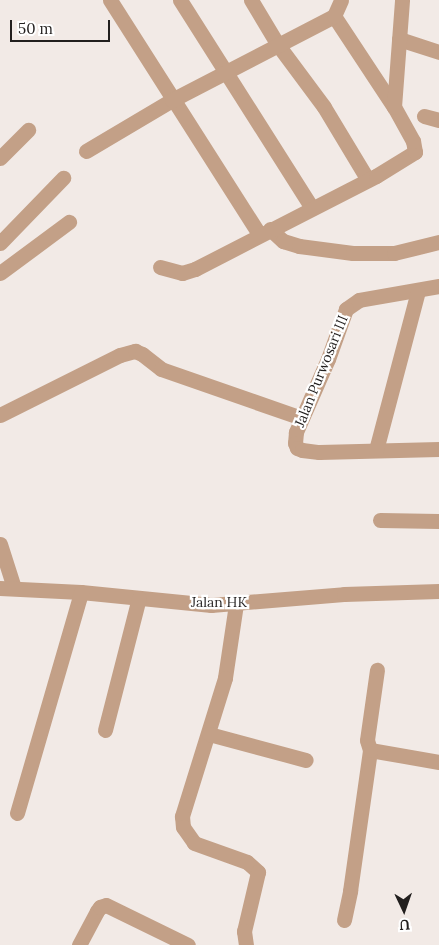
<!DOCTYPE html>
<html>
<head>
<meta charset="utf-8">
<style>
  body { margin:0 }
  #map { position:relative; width:439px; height:945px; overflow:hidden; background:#f2eae6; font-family:Lora,serif }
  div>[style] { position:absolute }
  .minor>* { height:15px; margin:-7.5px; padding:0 7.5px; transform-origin:7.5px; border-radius:7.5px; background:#c3a087 }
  span { translate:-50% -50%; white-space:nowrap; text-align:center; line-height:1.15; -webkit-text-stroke:4.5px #fff; paint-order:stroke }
  .street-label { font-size:14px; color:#221f1e }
  .north { position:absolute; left:379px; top:885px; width:50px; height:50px; -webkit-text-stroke:4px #fff; paint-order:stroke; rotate:177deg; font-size:14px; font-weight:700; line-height:20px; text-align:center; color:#221f1e }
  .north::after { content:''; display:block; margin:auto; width:18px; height:22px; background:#221f1e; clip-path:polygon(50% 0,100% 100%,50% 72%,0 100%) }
  .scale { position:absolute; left:10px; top:20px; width:100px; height:22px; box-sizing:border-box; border:2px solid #221f1e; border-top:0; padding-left:6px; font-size:15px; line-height:18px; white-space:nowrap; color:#221f1e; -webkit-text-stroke:4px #fff; paint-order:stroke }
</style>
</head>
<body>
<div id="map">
  <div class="minor">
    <i style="left:110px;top:0;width:277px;rotate:57.5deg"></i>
    <i style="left:180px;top:0;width:246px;rotate:57.6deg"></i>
    <i style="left:251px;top:0;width:52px;rotate:59deg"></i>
    <i style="left:278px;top:45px;width:77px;rotate:53.4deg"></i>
    <i style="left:324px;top:107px;width:85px;rotate:58.9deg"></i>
    <i style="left:334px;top:16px;width:109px;rotate:56.6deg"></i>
    <i style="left:399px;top:39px;width:42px;rotate:18deg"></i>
    <i style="left:424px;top:116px;width:16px;rotate:15deg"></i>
    <i style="left:86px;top:151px;width:100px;rotate:-30.7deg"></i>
    <i style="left:172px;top:100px;width:182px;rotate:-27.4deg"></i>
    <i style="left:334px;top:16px;width:17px;rotate:-66deg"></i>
    <i style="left:0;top:158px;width:40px;rotate:-45deg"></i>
    <i style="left:270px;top:229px;width:18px;rotate:43deg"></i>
    <i style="left:283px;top:241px;width:17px;rotate:17deg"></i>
    <i style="left:299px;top:246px;width:54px;rotate:7.4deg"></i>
    <i style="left:353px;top:253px;width:41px"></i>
    <i style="left:394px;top:253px;width:46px;rotate:-13.7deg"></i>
    <i style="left:0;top:243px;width:91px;rotate:-45.9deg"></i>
    <i style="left:160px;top:267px;width:23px;rotate:15deg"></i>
    <i style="left:182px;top:273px;width:14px;rotate:-17deg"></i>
    <i style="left:195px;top:269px;width:203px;rotate:-27.2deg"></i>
    <i style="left:376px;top:176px;width:46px;rotate:-31.6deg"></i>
    <i style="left:415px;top:152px;width:11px;rotate:-100deg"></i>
    <i style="left:413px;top:141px;width:39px;rotate:-119deg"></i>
    <i style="left:394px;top:107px;width:107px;rotate:-85.7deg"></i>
    <i style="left:0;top:273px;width:86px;rotate:-36.5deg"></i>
    <i style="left:439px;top:286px;width:81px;rotate:170.1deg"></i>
    <i style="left:359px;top:300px;width:16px;rotate:145deg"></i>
    <i style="left:346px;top:309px;width:53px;rotate:109.8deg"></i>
    <i style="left:328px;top:359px;width:80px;rotate:113.7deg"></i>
    <i style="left:296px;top:432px;width:11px;rotate:95deg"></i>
    <i style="left:295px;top:443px;width:5px;rotate:68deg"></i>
    <i style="left:297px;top:448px;width:5px;rotate:22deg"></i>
    <i style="left:302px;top:450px;width:17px;rotate:7deg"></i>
    <i style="left:319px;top:452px;width:120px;rotate:-1.4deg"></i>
    <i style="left:0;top:415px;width:134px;rotate:-26.6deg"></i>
    <i style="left:120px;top:355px;width:16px;rotate:-15deg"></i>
    <i style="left:135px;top:351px;width:8px;rotate:23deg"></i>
    <i style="left:142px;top:354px;width:24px;rotate:38deg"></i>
    <i style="left:161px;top:369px;width:149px;rotate:19.2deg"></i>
    <i style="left:376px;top:450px;width:164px;rotate:-75.2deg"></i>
    <i style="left:380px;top:520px;width:59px;rotate:1deg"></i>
    <i style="left:0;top:544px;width:46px;rotate:72.3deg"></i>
    <i style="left:0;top:588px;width:81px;rotate:2.8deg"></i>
    <i style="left:81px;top:592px;width:131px;rotate:5.7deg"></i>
    <i style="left:211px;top:605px;width:133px;rotate:-4.7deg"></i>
    <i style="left:344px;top:594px;width:95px;rotate:-1.8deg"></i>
    <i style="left:236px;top:604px;width:75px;rotate:98.5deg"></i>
    <i style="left:225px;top:678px;width:145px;rotate:107.3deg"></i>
    <i style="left:182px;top:816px;width:11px;rotate:85deg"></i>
    <i style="left:183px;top:827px;width:19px;rotate:55deg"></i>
    <i style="left:194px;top:843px;width:56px;rotate:19.7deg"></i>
    <i style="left:247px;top:862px;width:15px;rotate:42deg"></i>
    <i style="left:258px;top:872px;width:61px;rotate:103.3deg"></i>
    <i style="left:244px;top:931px;width:14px;rotate:82deg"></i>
    <i style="left:105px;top:730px;width:136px;rotate:-75.6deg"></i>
    <i style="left:209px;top:734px;width:100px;rotate:15deg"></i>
    <i style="left:370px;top:750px;width:70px;rotate:9.9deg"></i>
    <i style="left:17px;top:813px;width:230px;rotate:-73.8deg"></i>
    <i style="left:344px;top:920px;width:30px;rotate:-78deg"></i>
    <i style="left:350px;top:891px;width:142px;rotate:-81.9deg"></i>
    <i style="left:370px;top:750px;width:10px;rotate:-107deg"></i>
    <i style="left:367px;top:740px;width:71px;rotate:-81.9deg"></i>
    <i style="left:79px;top:945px;width:38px;rotate:-62deg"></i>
    <i style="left:97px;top:911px;width:5px;rotate:-53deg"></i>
    <i style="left:100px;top:907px;width:6px;rotate:-18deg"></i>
    <i style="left:106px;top:905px;width:91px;rotate:26deg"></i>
  </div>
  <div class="street-label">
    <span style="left:321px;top:371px;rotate:-68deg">Jalan Purwosari III</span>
    <span style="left:219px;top:602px">Jalan HK</span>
  </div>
  <div class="north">U</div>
  <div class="scale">50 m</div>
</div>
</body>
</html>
